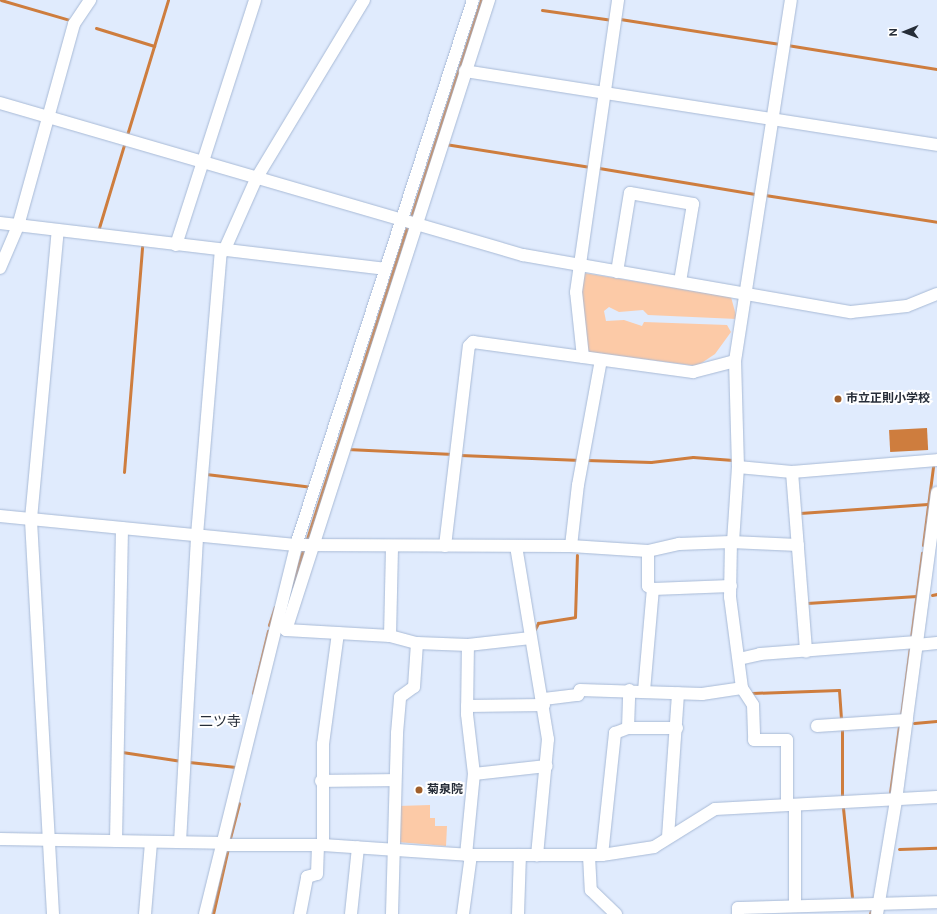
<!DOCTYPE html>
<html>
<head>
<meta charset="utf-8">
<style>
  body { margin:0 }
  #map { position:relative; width:937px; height:914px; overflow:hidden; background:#e0ebfd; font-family:"DM Sans","Noto Sans JP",sans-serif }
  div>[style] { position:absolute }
  .green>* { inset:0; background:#fccaa7 }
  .water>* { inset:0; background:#ce7d3e; transform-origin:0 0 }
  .stream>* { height:3px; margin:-1.5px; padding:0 1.5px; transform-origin:1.5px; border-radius:1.5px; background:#ce7d3e }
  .roads { filter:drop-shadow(0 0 1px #a8bad6) drop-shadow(0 0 1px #a8bad6) }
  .minor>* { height:12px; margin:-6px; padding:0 6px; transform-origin:6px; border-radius:6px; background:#fff }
  .dots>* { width:11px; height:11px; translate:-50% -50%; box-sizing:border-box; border:2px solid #fff; border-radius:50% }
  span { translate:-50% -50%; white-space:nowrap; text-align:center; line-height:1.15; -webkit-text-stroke:4px #fff; paint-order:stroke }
  .poi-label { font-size:12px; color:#262d38; font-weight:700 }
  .left { translate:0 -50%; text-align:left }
  .quarter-label { font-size:14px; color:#262d38 }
  .north { position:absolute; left:885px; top:12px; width:40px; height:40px; -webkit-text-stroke:3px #fff; paint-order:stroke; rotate:269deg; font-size:11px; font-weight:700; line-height:16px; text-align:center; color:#262d38 }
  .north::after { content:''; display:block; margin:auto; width:14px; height:18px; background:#262d38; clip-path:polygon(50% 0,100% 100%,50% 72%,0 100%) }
</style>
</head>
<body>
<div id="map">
  <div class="green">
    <i style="clip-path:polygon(584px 273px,731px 297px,737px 319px,648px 315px,643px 310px,619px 312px,609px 307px,604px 311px,606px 321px,624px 320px,642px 326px,644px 322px,727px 325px,731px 332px,715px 354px,697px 366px,587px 352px,581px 292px)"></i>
    <i style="clip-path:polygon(430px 805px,430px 818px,435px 818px,435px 826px,447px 826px,446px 846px,397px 842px,398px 806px)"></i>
  </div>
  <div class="water">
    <i style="left:927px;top:428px;width:22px;height:38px;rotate:87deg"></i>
  </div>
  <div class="stream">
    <i style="left:1px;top:0;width:72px;rotate:16.2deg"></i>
    <i style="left:542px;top:10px;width:71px;rotate:8.1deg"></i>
    <i style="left:620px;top:19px;width:162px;rotate:8.9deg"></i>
    <i style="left:96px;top:28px;width:61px;rotate:17.2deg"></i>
    <i style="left:787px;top:45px;width:152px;rotate:9.1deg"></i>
    <i style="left:127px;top:135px;width:141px;rotate:-73.1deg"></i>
    <i style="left:445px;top:144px;width:147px;rotate:9deg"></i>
    <i style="left:599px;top:168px;width:158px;rotate:9.5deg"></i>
    <i style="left:765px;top:195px;width:174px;rotate:8.9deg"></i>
    <i style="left:410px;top:220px;width:231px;rotate:-72.1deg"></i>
    <i style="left:98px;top:231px;width:90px;rotate:-73.2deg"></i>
    <i style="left:347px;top:449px;width:106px;rotate:2.7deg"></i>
    <i style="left:460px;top:455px;width:120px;rotate:2.4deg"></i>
    <i style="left:586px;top:460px;width:65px;rotate:1.8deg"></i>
    <i style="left:651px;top:462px;width:42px;rotate:-6.8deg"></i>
    <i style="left:693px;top:457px;width:40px;rotate:4.3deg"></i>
    <i style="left:124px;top:472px;width:226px;rotate:-85.4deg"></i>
    <i style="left:206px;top:474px;width:107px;rotate:7deg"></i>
    <i style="left:800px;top:513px;width:128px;rotate:-4deg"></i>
    <i style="left:306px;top:542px;width:333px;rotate:-72.2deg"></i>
    <i style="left:923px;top:545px;width:79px;rotate:-82.7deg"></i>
    <i style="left:292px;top:586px;width:41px;rotate:-72.9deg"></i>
    <i style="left:932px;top:595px;width:5px;rotate:-11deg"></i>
    <i style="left:807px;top:603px;width:110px;rotate:-3.6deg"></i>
    <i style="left:269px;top:625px;width:19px;rotate:-72deg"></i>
    <i style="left:535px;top:629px;width:7px;rotate:-63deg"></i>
    <i style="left:538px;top:623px;width:37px;rotate:-9deg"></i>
    <i style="left:575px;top:617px;width:62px;rotate:-88.2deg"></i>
    <i style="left:911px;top:638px;width:86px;rotate:-82.6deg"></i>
    <i style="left:253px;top:693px;width:64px;rotate:-76.4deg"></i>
    <i style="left:752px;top:693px;width:87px;rotate:-2deg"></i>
    <i style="left:839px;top:690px;width:31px;rotate:86deg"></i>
    <i style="left:901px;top:716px;width:70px;rotate:-82.6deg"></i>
    <i style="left:914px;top:723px;width:23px;rotate:-5deg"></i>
    <i style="left:122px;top:752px;width:60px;rotate:8.7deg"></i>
    <i style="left:189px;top:762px;width:47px;rotate:6.1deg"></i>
    <i style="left:890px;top:793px;width:68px;rotate:-82.3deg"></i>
    <i style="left:842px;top:798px;width:69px;rotate:-90deg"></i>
    <i style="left:843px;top:808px;width:89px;rotate:84.2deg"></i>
    <i style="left:229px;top:842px;width:40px;rotate:-75.6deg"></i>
    <i style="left:899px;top:849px;width:38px;rotate:-2deg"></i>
    <i style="left:213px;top:914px;width:68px;rotate:-77.2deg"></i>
    <i style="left:870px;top:914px;width:7px;rotate:-74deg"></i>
  </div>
  <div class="roads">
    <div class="minor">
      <i style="left:489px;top:0;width:662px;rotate:107.86deg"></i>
      <i style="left:286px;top:630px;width:104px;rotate:3.3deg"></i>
      <i style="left:390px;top:636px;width:28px;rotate:15deg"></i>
      <i style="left:417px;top:643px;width:51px;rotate:2.2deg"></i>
      <i style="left:468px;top:645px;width:63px;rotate:-6.3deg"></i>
      <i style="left:465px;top:71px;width:478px;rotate:8.9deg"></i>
      <i style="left:0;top:103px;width:545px;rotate:16.21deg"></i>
      <i style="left:523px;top:255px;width:333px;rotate:9.9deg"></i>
      <i style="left:851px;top:312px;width:56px;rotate:-6.1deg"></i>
      <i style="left:907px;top:306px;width:32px;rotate:-22deg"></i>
      <i style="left:0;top:223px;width:387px;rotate:6.8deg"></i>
      <i style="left:176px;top:245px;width:257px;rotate:-72.1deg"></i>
      <i style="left:224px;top:251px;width:79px;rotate:-66deg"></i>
      <i style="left:256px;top:179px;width:209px;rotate:-58.9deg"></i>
      <i style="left:0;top:268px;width:46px;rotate:-66.8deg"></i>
      <i style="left:18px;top:226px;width:210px;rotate:-74.5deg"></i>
      <i style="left:74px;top:24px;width:29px;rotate:-56deg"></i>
      <i style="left:617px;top:272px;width:80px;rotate:-80.7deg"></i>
      <i style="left:630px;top:193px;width:64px;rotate:9.9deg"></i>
      <i style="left:693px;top:204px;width:79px;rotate:99.5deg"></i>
      <i style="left:583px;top:357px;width:65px;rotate:-96.1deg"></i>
      <i style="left:576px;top:292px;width:295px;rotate:-81.8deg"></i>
      <i style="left:738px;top:467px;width:54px;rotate:5.3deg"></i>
      <i style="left:792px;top:472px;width:145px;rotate:-4.7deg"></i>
      <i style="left:792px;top:472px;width:180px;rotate:85.5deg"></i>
      <i style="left:0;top:516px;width:297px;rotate:5.6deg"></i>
      <i style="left:296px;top:545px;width:275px;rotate:0.2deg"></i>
      <i style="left:571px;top:546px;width:77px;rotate:3.7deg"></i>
      <i style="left:648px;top:551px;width:32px;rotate:-13deg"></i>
      <i style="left:679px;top:544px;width:52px;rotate:-2.2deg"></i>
      <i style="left:731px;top:542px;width:67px;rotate:2.6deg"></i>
      <i style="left:733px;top:542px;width:75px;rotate:-86.2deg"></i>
      <i style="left:738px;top:467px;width:106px;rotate:-91.6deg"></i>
      <i style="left:735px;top:361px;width:365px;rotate:-81.2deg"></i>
      <i style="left:445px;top:546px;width:201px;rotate:-83.2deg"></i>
      <i style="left:469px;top:346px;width:6px;rotate:-45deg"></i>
      <i style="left:473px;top:342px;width:222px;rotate:7.8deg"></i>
      <i style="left:693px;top:372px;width:43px;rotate:-14.7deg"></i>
      <i style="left:516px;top:546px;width:196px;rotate:80.6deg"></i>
      <i style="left:548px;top:739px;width:117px;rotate:95.4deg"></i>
      <i style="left:571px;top:546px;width:61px;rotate:-83.5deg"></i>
      <i style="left:578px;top:485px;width:127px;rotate:-79.6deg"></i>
      <i style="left:648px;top:551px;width:35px;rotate:90deg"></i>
      <i style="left:648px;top:586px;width:6px;rotate:31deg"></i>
      <i style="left:653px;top:589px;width:78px;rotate:-2.2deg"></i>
      <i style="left:390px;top:636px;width:90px;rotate:-88.7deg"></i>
      <i style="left:917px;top:645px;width:20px;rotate:-6deg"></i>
      <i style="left:739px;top:659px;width:22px;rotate:-13deg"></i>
      <i style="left:760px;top:654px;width:157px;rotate:-4.4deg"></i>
      <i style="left:742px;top:688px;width:20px;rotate:57deg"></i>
      <i style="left:753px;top:705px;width:35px;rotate:88deg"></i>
      <i style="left:754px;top:740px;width:33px"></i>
      <i style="left:787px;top:740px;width:65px;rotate:90deg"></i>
      <i style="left:644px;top:691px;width:102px;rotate:-85deg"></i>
      <i style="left:544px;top:699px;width:34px;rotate:-7deg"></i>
      <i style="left:578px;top:695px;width:5px;rotate:-68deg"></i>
      <i style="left:580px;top:690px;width:122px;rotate:1.9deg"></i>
      <i style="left:702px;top:694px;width:40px;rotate:-8.5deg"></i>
      <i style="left:742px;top:688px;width:92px;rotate:-97.5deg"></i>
      <i style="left:730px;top:597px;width:55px;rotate:-89deg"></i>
      <i style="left:467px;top:706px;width:77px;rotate:-0.7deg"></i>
      <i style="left:817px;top:726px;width:90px;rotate:-3.8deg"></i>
      <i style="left:628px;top:728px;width:49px"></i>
      <i style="left:474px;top:774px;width:73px;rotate:-6.3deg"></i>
      <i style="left:321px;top:781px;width:74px;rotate:-0.8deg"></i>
      <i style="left:668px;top:837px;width:144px;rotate:-86deg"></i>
      <i style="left:0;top:839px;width:222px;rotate:1deg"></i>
      <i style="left:116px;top:841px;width:313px;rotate:-88.9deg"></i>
      <i style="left:180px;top:842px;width:307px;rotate:-86.8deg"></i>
      <i style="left:197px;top:535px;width:286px;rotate:-85.2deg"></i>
      <i style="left:221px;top:845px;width:102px"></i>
      <i style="left:323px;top:845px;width:148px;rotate:3.9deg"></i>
      <i style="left:471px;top:855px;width:131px"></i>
      <i style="left:602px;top:855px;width:53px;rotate:-8.7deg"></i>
      <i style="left:654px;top:847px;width:72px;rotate:-31.9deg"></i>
      <i style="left:715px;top:809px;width:222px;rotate:-3.1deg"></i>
      <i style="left:323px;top:845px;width:101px;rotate:-90deg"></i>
      <i style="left:323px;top:744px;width:112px;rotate:-82.3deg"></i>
      <i style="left:466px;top:855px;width:81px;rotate:-84.4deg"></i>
      <i style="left:474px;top:774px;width:60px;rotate:-96.7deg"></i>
      <i style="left:467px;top:714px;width:69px;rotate:-89.2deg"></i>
      <i style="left:602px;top:855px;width:123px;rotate:-83.9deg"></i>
      <i style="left:615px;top:733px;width:14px;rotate:-21deg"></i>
      <i style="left:628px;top:728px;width:38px;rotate:-88deg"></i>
      <i style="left:589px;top:856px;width:34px;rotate:87deg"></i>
      <i style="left:591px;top:890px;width:35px;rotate:44deg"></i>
      <i style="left:795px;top:906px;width:101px;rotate:-90deg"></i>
      <i style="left:53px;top:914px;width:396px;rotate:-93.2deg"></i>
      <i style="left:31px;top:519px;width:290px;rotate:-84.7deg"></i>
      <i style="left:145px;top:914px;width:72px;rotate:-85.2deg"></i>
      <i style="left:205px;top:914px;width:380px;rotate:-76.1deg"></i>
      <i style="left:296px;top:545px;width:573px;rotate:-72.01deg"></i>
      <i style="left:300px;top:914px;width:38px;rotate:-79deg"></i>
      <i style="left:307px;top:877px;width:10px;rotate:-17deg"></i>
      <i style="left:317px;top:874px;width:29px;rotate:-88deg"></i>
      <i style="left:351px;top:914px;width:67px;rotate:-84deg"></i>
      <i style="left:392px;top:914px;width:181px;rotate:-88.4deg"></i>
      <i style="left:397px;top:733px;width:36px;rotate:-85deg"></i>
      <i style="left:400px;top:697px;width:17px;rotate:-36deg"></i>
      <i style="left:414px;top:687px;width:44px;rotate:-86.1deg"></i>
      <i style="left:463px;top:914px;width:60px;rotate:-82.3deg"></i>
      <i style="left:518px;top:914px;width:59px;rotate:-88.1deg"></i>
      <i style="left:738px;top:914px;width:6px;rotate:-90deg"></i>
      <i style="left:738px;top:908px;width:199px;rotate:-1.7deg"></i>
      <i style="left:877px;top:914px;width:116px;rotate:-80.5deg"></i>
      <i style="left:896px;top:800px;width:310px;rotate:-82.4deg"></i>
    </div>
  </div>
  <div class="dots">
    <i style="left:838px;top:399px;background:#a05f2b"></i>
    <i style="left:419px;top:790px;background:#a05f2b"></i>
  </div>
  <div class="poi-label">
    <span class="left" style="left:846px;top:399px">市立正則小学校</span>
    <span class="left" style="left:427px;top:790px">菊泉院</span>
  </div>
  <div class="quarter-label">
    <span style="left:220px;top:721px">二ツ寺</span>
  </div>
  <div class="north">N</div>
</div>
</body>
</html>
